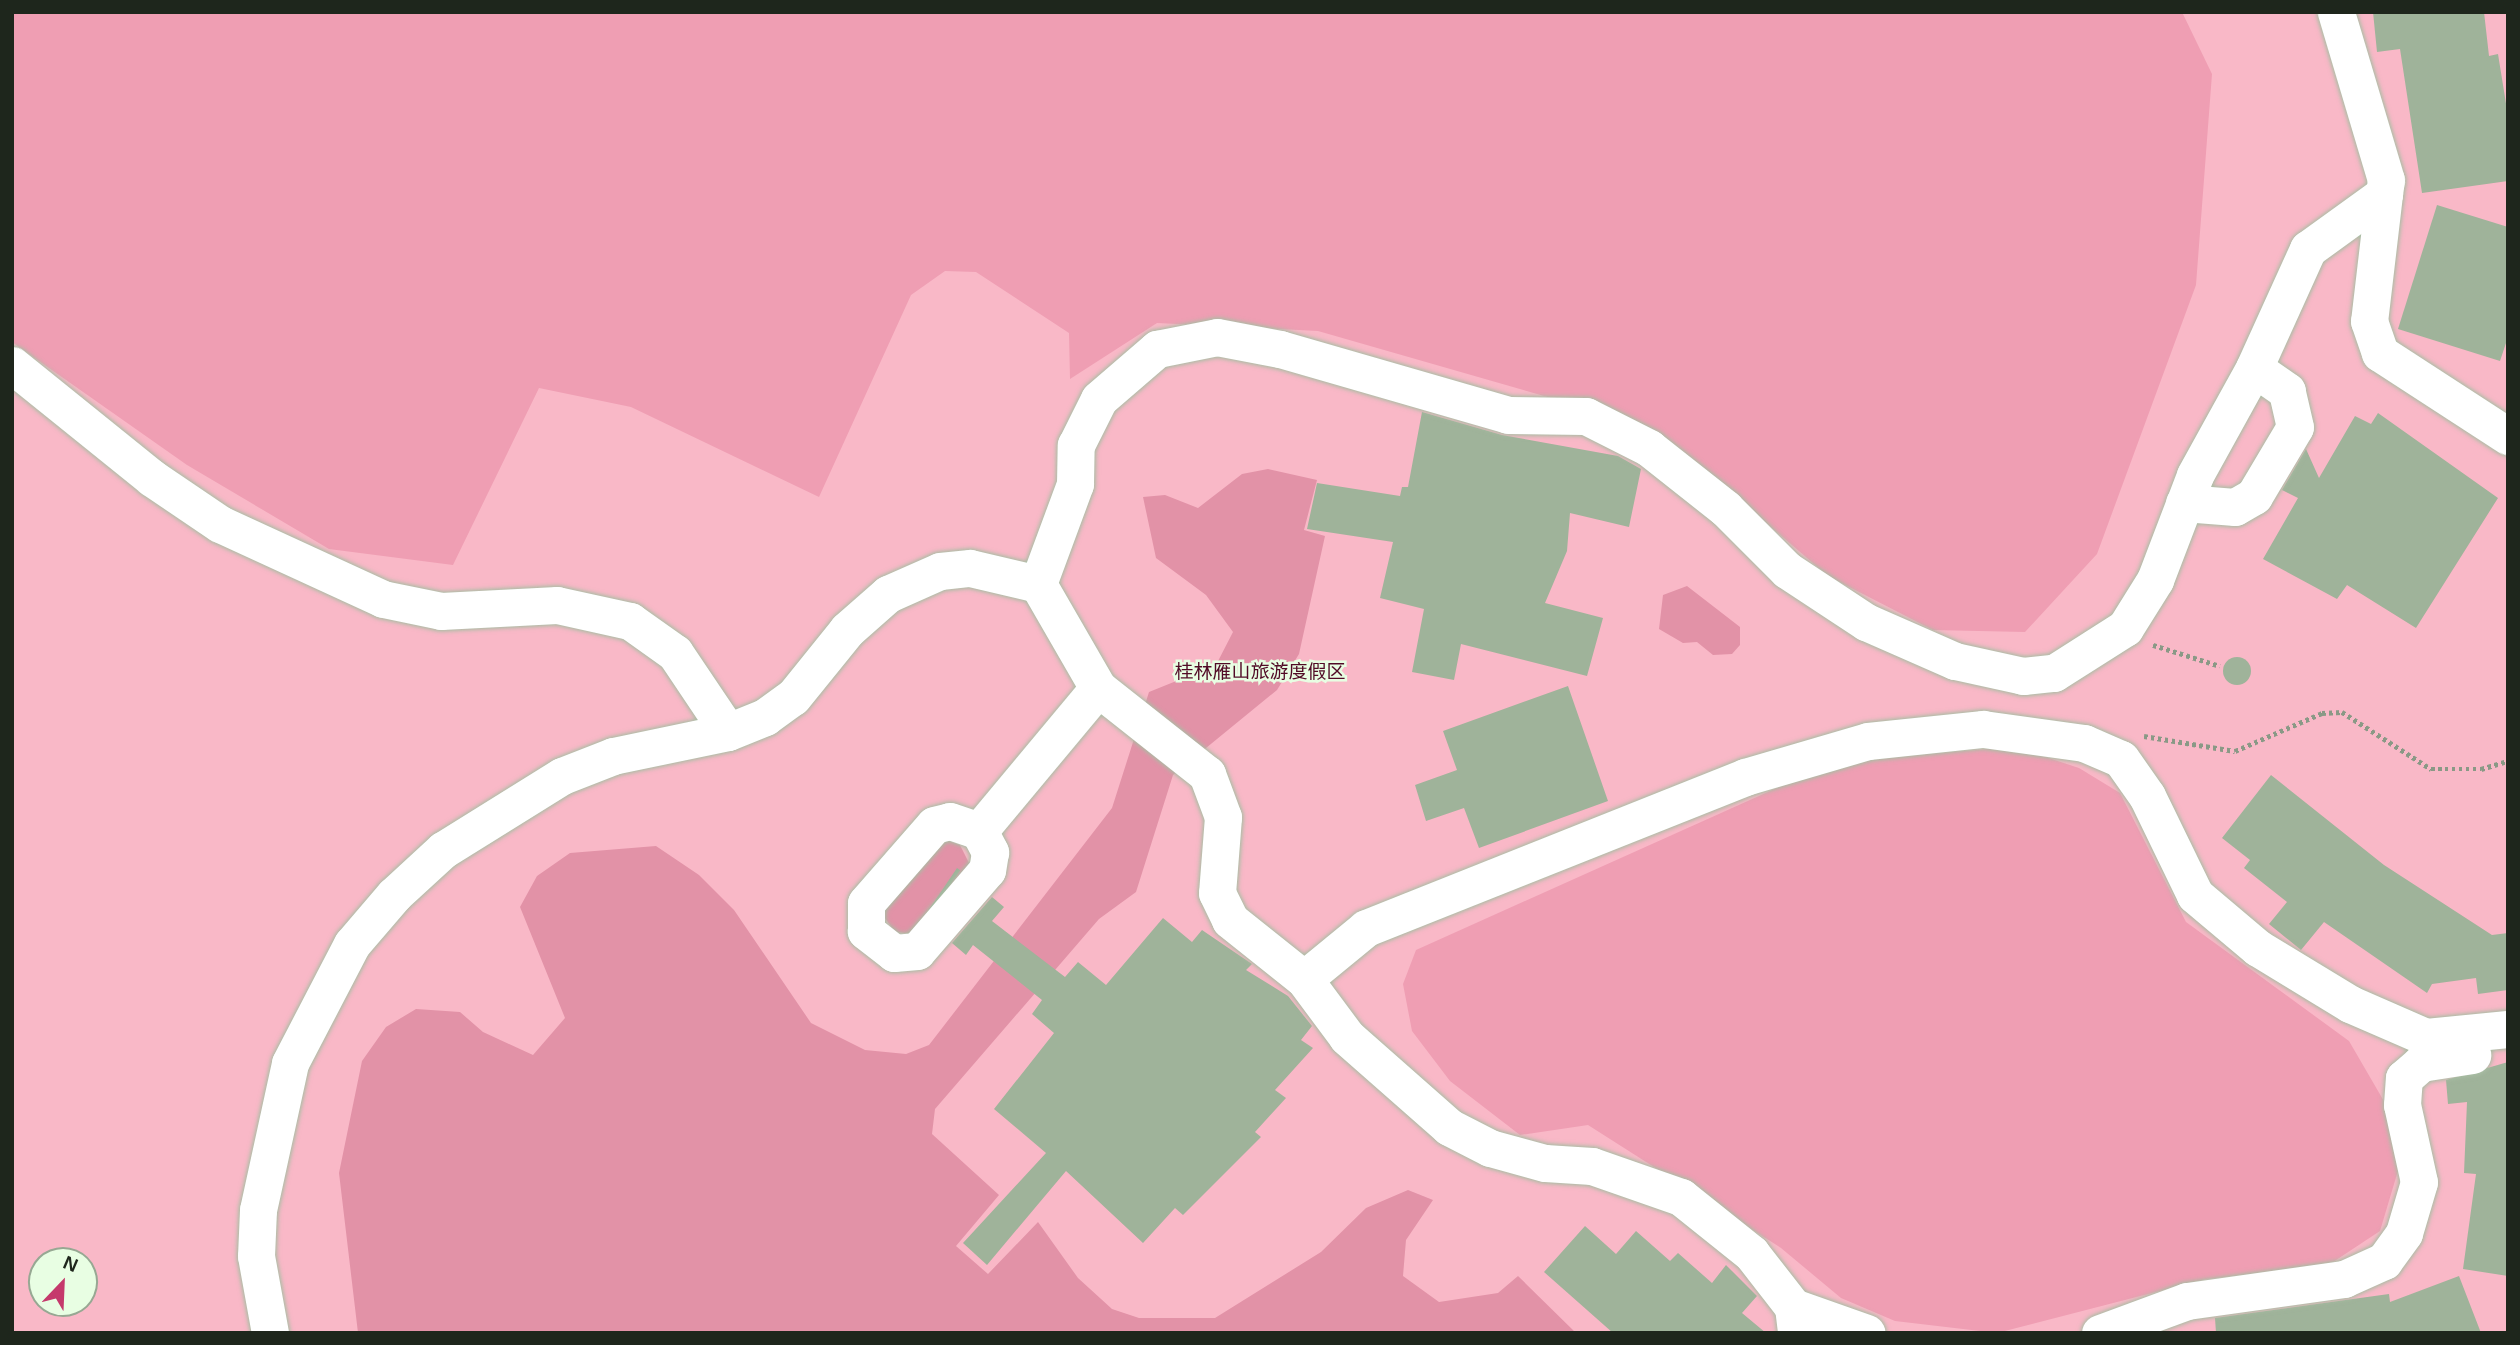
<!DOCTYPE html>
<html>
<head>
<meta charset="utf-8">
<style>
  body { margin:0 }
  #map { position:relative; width:2520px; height:1345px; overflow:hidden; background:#dbf0d6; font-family:Helvetica,"Noto Sans SC",sans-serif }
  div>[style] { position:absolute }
  .green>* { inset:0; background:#f9b8c7 }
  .forest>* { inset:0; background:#ef9eb3 }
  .water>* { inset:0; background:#e292a7 }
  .building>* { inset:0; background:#9fb39a; transform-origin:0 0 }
  .round { border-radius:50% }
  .path>* { height:4.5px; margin-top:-2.25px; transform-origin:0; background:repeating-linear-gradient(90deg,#8a9986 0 3.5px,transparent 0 7px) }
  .roads { filter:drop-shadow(0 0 2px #a9bda4) drop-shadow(0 0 2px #a9bda4) }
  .minor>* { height:37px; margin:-18.5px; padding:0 18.5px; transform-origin:18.5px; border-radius:18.5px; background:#fff }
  span { translate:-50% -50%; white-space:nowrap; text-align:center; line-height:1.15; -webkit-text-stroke:5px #e8fee3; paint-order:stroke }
  .park-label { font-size:19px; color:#510a26 }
  .frame { position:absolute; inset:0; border:14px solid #1e261c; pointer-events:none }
  .north { position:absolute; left:28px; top:1247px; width:70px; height:70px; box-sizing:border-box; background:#e8fee3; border:2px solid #97a893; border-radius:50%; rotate:23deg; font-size:19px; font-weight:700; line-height:28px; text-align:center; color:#1e261c }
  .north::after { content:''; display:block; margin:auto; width:24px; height:32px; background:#c5396c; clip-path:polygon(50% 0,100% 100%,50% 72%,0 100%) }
</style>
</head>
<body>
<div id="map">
  <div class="green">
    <i style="clip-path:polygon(evenodd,12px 12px,2508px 12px,2508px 1333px,12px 1333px,12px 12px,42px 1261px,84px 1261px,84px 1303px,42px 1303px,42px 1261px)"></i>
  </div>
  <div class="forest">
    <i style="clip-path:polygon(12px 12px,2182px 12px,2212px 74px,2196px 285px,2097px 554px,2025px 632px,1933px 630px,1828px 576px,1750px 509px,1621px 418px,1318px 331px,1157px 323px,1070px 379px,1069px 333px,976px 272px,945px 271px,911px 295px,819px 497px,631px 407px,539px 388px,453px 565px,329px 549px,187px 465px,12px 342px)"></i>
    <i style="clip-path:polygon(2015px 747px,2079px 768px,2120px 793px,2186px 922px,2349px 1041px,2385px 1103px,2400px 1164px,2380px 1231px,2327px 1266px,2206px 1279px,1997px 1333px,1895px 1321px,1841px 1298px,1781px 1248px,1588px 1125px,1520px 1135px,1450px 1081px,1412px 1031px,1403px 984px,1416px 950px,1837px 761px)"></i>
  </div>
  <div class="water">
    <i style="clip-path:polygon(1268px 469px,1317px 480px,1304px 530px,1325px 536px,1299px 654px,1277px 690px,1173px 775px,1136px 892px,1099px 919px,935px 1109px,932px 1134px,999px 1195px,956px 1246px,988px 1274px,1038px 1222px,1078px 1278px,1112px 1309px,1139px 1318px,1215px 1318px,1321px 1252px,1366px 1208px,1408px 1190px,1433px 1200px,1406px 1240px,1403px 1276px,1439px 1302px,1498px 1293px,1518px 1276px,1576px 1333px,358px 1333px,339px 1173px,362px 1061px,386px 1027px,416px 1009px,460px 1012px,483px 1032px,533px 1055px,565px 1018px,520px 907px,537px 876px,570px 853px,656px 846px,699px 875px,734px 910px,811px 1023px,865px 1050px,906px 1054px,929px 1045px,1112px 808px,1149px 692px,1216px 665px,1233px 632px,1206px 595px,1156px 558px,1143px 497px,1165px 495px,1198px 508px,1242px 474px)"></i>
    <i style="clip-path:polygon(1687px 586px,1740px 627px,1740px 645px,1732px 654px,1713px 655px,1697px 642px,1683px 643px,1659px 629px,1663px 595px)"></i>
    <i style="clip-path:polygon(943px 839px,960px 845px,970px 865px,913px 934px,895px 932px,879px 910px)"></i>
  </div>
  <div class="building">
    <i style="clip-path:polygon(2373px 12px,2484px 12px,2489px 56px,2498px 54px,2508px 116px,2508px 181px,2422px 193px,2400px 49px,2377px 52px)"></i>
    <i style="clip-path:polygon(2437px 205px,2508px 227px,2508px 337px,2500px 361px,2398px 329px)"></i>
    <i style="clip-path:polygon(1422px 412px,1502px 435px,1618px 456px,1641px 469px,1629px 527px,1570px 513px,1567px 551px,1545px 603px,1603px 618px,1587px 676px,1461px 644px,1454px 680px,1412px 672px,1424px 609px,1380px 598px,1393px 542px,1307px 529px,1317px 483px,1400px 496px,1402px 487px,1408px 487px)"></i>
    <i style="clip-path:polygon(2378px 413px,2498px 498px,2416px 628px,2347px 585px,2337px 599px,2263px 559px,2298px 498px,2282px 490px,2306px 449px,2319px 478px,2355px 416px,2371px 424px)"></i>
    <i class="round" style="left:2223px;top:657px;width:28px;height:28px"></i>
    <i style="clip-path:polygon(1568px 686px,1608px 801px,1479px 848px,1464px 808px,1426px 821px,1415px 785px,1457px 770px,1443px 731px)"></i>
    <i style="clip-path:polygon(2271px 775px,2384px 865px,2492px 935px,2508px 933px,2508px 990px,2478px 994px,2476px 978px,2432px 984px,2427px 993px,2324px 922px,2301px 950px,2269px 924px,2287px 902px,2244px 868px,2250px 860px,2222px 838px)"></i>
    <i style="left:957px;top:868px;width:4px;height:60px;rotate:34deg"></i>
    <i style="clip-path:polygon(992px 897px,1004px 907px,992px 921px,1065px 977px,1078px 962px,1106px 985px,1163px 918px,1192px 942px,1202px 930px,1252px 964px,1246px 970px,1288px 996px,1312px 1026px,1301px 1040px,1313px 1048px,1275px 1090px,1286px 1098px,1255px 1132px,1261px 1137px,1183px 1215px,1175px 1208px,1143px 1243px,1066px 1171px,987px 1265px,963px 1243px,1046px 1153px,994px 1109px,1054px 1033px,1032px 1014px,1042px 1000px,973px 945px,966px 955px,952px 943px)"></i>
    <i style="clip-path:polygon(2508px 1062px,2508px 1276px,2463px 1269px,2476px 1174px,2464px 1173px,2467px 1102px,2448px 1104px,2446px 1080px)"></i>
    <i style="clip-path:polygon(1585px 1226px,1616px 1254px,1636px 1231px,1670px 1261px,1678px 1253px,1712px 1283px,1726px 1265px,1757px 1296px,1742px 1313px,1766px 1333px,1613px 1333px,1544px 1272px)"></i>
    <i style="clip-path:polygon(2459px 1276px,2481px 1333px,2216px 1333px,2215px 1318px,2389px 1294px,2390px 1302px)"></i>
  </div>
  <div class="path">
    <i style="left:2153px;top:645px;width:70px;rotate:17.4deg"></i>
    <i style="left:2144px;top:736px;width:92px;rotate:9.4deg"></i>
    <i style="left:2235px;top:751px;width:95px;rotate:-23.6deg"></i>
    <i style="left:2322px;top:713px;width:20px;rotate:-3deg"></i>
    <i style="left:2342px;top:712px;width:106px;rotate:32.6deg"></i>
    <i style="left:2431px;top:769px;width:50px"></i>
    <i style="left:2481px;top:769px;width:28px;rotate:-17deg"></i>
  </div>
  <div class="roads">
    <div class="minor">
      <i style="left:2384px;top:194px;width:128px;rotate:96.7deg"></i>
      <i style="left:2369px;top:321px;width:34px;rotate:71deg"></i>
      <i style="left:2380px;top:353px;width:153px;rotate:33deg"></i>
      <i style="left:12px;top:365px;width:180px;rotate:38.9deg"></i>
      <i style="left:152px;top:478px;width:82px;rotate:34.1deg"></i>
      <i style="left:220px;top:524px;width:179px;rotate:24.7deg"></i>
      <i style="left:383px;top:599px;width:59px;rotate:11.7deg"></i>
      <i style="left:441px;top:611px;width:116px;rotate:-3deg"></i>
      <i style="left:557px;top:605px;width:75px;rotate:12.4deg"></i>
      <i style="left:630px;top:621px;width:55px;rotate:35.4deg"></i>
      <i style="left:675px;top:653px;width:95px;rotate:56.1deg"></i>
      <i style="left:2184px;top:503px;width:51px;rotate:4.5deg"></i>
      <i style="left:2235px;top:507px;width:22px;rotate:-30deg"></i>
      <i style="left:2254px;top:496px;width:80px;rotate:-59.3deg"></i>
      <i style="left:2295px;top:427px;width:37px;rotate:-103deg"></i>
      <i style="left:2287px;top:391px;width:40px;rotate:-145.1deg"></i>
      <i style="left:1038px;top:584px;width:107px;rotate:-69.7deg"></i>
      <i style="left:1075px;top:484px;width:39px;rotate:-89deg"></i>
      <i style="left:1076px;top:445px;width:51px;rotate:-63.4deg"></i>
      <i style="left:1099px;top:399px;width:77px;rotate:-40.8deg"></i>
      <i style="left:1157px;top:349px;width:61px;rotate:-11.3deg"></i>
      <i style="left:1217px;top:337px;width:64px;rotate:10.8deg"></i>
      <i style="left:1280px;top:349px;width:237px;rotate:16.1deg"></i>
      <i style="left:1508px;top:415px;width:78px;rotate:0.7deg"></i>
      <i style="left:1586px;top:416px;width:71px;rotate:26.9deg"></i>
      <i style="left:1649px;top:448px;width:97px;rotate:38.3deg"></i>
      <i style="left:1725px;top:508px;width:88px;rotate:45deg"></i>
      <i style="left:1787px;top:570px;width:95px;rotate:33.4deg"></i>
      <i style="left:1866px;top:622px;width:97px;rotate:23.7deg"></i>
      <i style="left:1955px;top:661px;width:70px;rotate:12.4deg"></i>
      <i style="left:2023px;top:676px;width:31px;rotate:-6deg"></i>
      <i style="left:2054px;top:673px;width:84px;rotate:-32.4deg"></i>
      <i style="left:2125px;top:628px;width:57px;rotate:-58deg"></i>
      <i style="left:2155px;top:580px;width:112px;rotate:-69.1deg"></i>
      <i style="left:2195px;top:475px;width:122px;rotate:-61.1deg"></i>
      <i style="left:2254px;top:368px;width:131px;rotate:-65.6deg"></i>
      <i style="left:2308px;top:249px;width:94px;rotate:-35.9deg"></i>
      <i style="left:2384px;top:194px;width:14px;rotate:-82deg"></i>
      <i style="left:2386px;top:180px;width:175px;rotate:-106.6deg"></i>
      <i style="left:979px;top:831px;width:24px;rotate:62deg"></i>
      <i style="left:990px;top:852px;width:18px;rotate:99deg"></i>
      <i style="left:987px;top:870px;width:107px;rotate:130.8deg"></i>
      <i style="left:917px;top:951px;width:23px;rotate:175deg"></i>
      <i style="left:894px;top:953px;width:36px;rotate:-142deg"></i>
      <i style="left:866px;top:931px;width:28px;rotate:-90deg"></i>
      <i style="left:866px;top:903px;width:103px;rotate:-48.9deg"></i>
      <i style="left:934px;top:825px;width:16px;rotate:-14deg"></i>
      <i style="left:950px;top:821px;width:31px;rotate:19deg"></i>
      <i style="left:979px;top:831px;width:186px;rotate:-50.2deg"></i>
      <i style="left:1304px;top:979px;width:72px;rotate:53.4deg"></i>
      <i style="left:1347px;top:1037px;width:136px;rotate:41.4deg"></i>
      <i style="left:1449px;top:1127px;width:46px;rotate:27.1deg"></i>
      <i style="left:1490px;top:1148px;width:57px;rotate:15.3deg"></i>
      <i style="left:1545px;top:1163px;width:47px;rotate:3.7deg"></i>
      <i style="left:1592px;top:1166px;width:94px;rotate:19.2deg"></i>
      <i style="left:1681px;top:1197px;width:90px;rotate:38.7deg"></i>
      <i style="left:1751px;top:1253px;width:68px;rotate:52.1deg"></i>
      <i style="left:1793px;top:1307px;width:26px;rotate:83deg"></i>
      <i style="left:1793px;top:1307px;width:78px;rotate:19.4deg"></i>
      <i style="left:270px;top:1333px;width:78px;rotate:-100.3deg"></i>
      <i style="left:256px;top:1256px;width:46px;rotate:-87.5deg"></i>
      <i style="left:258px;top:1210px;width:150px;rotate:-77.7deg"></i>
      <i style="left:290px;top:1063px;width:134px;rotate:-62.5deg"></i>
      <i style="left:352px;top:944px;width:65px;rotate:-49.4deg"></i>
      <i style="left:394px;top:895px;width:67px;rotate:-42.6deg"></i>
      <i style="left:443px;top:850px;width:140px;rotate:-31.9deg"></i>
      <i style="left:562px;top:776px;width:55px;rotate:-21.4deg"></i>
      <i style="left:613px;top:756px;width:117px;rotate:-11.8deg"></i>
      <i style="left:728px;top:732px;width:40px;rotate:-22deg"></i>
      <i style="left:765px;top:717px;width:34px;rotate:-36deg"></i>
      <i style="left:793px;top:697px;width:86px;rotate:-51.1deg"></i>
      <i style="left:847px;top:630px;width:55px;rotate:-41.3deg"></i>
      <i style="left:888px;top:594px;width:57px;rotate:-23.9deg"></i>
      <i style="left:940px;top:571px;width:30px;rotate:-6deg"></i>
      <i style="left:970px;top:568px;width:70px;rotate:13.2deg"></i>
      <i style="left:1038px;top:584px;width:120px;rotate:60deg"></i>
      <i style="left:1098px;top:688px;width:139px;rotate:38.3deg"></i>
      <i style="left:1207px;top:774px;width:46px;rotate:69.6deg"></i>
      <i style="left:1223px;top:817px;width:76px;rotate:94.5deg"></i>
      <i style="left:1217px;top:893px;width:30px;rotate:64deg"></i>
      <i style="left:1230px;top:920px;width:95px;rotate:38.6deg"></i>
      <i style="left:1304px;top:979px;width:80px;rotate:-39.4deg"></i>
      <i style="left:1366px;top:928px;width:408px;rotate:-21.7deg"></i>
      <i style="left:1745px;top:777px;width:128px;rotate:-16.3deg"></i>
      <i style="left:1868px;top:741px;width:116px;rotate:-6deg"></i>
      <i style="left:1983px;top:729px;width:102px;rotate:7.9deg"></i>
      <i style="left:2084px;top:743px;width:40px;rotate:23.4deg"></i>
      <i style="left:2121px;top:759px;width:45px;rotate:54.9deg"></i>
      <i style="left:2147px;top:796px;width:110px;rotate:64.1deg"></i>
      <i style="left:2195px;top:895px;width:82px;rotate:40.1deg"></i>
      <i style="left:2258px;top:948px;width:108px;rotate:31.3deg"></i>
      <i style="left:2350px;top:1004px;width:83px;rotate:23.5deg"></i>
      <i style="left:2426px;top:1037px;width:82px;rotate:-5.6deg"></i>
      <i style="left:2100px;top:1333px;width:93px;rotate:-20.2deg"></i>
      <i style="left:2187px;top:1301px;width:159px;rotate:-8deg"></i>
      <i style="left:2344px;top:1279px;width:44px;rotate:-24.2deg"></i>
      <i style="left:2384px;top:1261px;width:34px;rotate:-54deg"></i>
      <i style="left:2404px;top:1233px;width:53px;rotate:-73.6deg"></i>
      <i style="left:2419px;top:1182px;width:79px;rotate:-102.4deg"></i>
      <i style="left:2402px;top:1105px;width:27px;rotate:-86deg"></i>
      <i style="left:2404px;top:1078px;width:23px;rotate:-41deg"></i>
      <i style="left:2421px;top:1063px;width:52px;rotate:-8.9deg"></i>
    </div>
  </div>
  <div class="park-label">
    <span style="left:1260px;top:672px">桂林雁山旅游度假区</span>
  </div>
  <div class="frame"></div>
  <div class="north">N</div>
</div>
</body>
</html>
